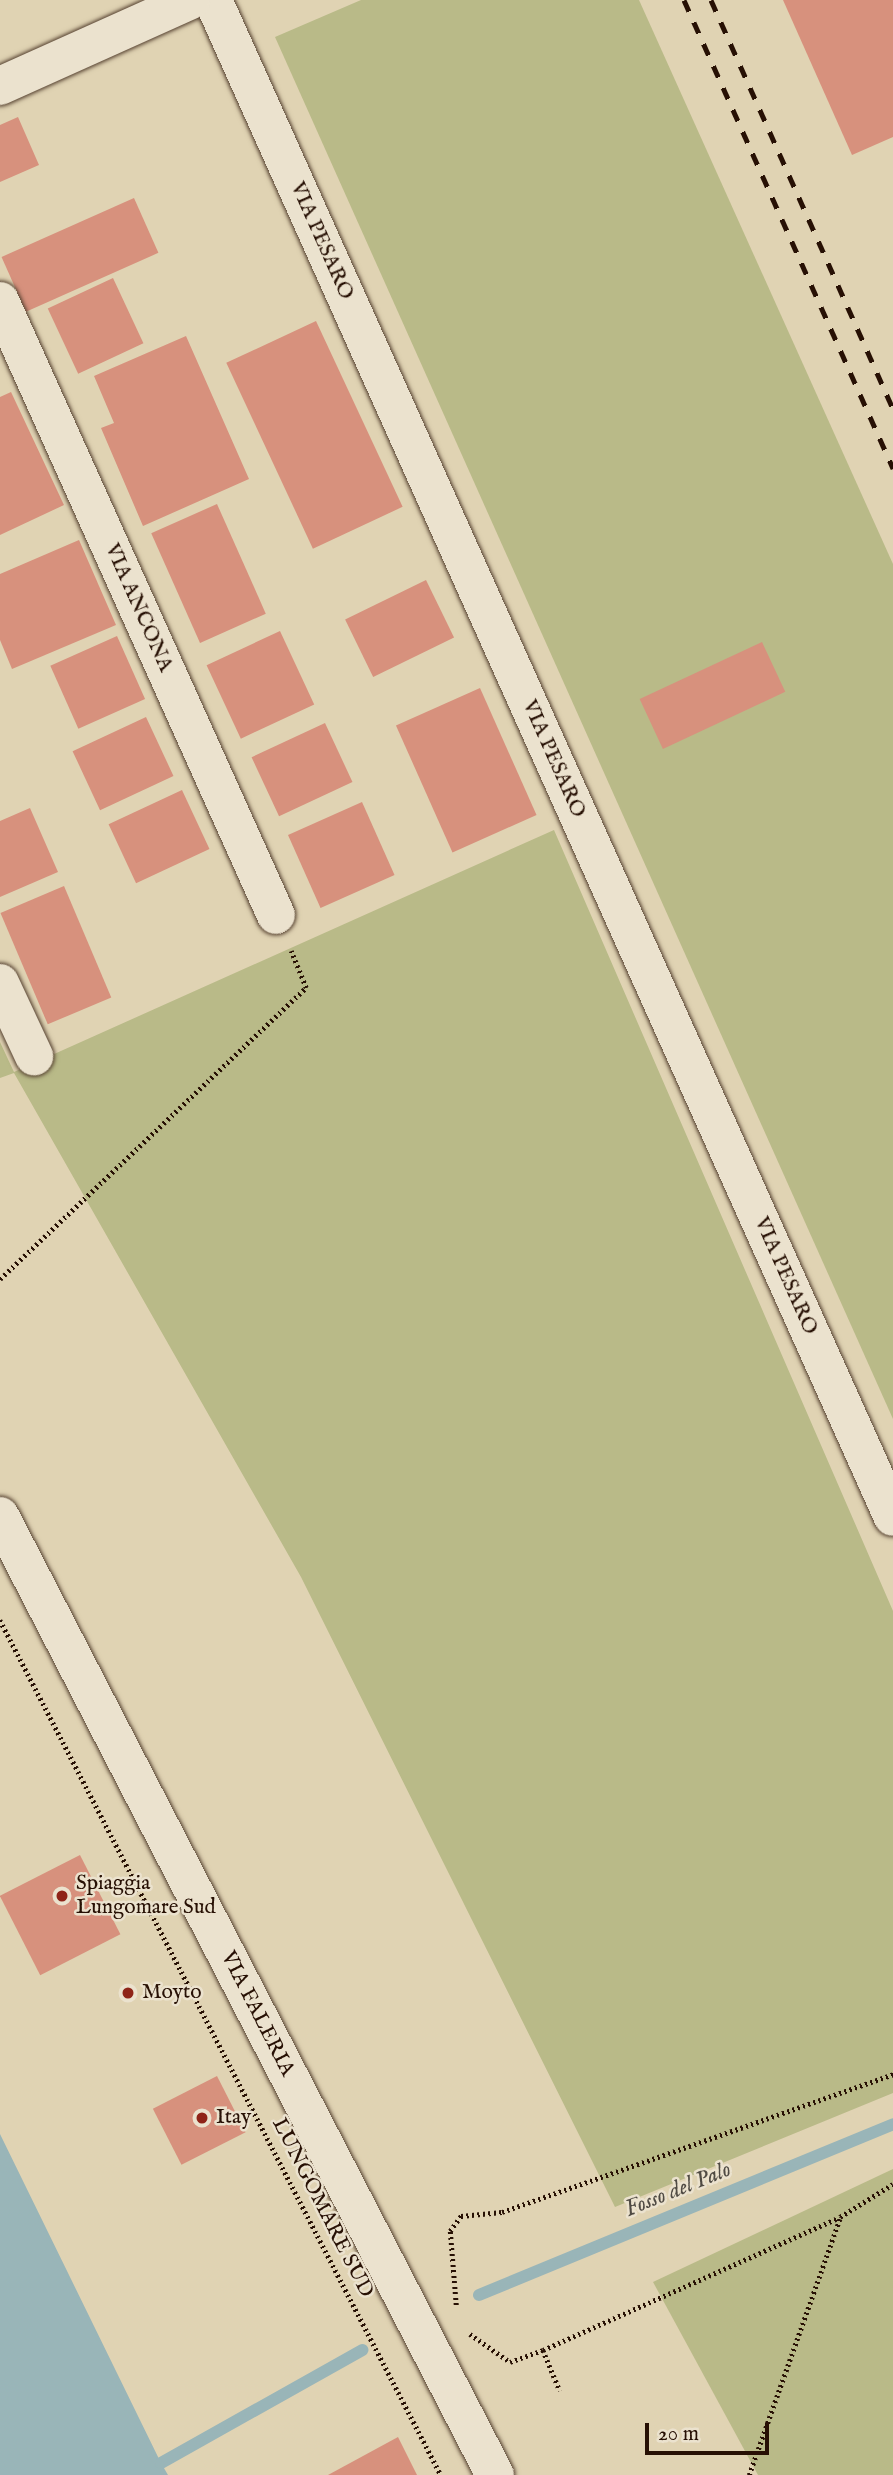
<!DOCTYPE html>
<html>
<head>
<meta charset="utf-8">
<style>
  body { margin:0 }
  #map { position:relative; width:893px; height:2475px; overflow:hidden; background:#e0d3b3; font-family:"IM FELL English",serif }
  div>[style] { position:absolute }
  .green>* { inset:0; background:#b9ba88 }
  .water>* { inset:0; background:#99b5b8 }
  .stream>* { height:12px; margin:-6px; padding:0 6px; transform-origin:6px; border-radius:6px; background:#99b5b8 }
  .building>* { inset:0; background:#d7917d; transform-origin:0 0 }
  .path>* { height:4.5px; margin-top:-2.25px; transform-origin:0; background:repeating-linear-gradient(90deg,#271004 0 2px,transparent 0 5.5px) }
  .roads { filter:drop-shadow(0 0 2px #554130) drop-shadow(0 0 2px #554130) }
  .minor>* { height:38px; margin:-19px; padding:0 19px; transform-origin:19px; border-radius:19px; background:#ebe2ce }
  .rail>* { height:5px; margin-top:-2.5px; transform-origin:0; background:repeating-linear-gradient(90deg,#271004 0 12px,transparent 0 24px) }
  .dots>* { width:19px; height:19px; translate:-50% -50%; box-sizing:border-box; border:4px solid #ebe2ce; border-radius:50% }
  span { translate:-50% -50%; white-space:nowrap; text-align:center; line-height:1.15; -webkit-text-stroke:5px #ebe2ce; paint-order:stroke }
  .street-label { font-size:21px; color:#271004 }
  .poi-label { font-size:21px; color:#271004 }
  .left { translate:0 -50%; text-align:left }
  .water-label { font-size:23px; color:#4f4a43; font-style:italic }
  .scale { position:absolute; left:645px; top:2423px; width:124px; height:32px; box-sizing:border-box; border:4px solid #271004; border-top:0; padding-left:9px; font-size:21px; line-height:24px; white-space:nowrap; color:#271004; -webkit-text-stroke:5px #ebe2ce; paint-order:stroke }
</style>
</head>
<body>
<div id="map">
  <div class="green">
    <i style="clip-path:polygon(361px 0,639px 0,893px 564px,893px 1419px,275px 37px)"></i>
    <i style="clip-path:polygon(554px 830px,893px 1611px,893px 2093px,615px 2207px,301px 1577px,14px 1073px,0 1078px,0 1042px,14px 1072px)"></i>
    <i style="clip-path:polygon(893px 2169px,893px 2475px,758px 2475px,653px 2282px)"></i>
  </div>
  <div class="water">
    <i style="clip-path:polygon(0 2134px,161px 2463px,168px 2475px,0 2475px)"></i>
  </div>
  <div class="stream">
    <i style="left:479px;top:2295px;width:448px;rotate:-22.4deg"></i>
    <i style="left:161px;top:2463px;width:231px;rotate:-29.3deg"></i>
  </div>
  <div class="building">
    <i style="clip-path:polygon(783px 0,893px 0,893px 137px,852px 155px)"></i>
    <i style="clip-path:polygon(18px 117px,39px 165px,0 182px,0 125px)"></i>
    <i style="left:134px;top:198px;width:60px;height:145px;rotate:66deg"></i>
    <i style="left:113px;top:278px;width:72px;height:72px;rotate:65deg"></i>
    <i style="left:316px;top:321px;width:205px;height:99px;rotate:65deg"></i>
    <i style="clip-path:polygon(186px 336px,249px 479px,143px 526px,101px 428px,114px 423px,94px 376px)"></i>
    <i style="clip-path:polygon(11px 392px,64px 505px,0 535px,0 397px)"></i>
    <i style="left:217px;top:504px;width:120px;height:72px;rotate:66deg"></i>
    <i style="clip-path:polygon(79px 540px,116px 625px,12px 669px,0 640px,0 574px)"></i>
    <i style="left:426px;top:580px;width:64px;height:90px;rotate:64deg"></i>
    <i style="left:280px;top:631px;width:81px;height:81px;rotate:65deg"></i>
    <i style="left:117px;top:636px;width:69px;height:73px;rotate:66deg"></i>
    <i style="left:762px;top:642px;width:55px;height:135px;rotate:65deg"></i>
    <i style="left:480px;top:688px;width:139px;height:92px;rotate:66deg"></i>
    <i style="left:146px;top:717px;width:65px;height:81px;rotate:65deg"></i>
    <i style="left:325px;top:723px;width:65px;height:81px;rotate:65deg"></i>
    <i style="left:182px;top:790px;width:65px;height:81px;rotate:65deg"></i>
    <i style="left:362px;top:802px;width:80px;height:81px;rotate:66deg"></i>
    <i style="clip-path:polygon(30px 808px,58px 872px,0 897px,0 821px)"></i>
    <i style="left:64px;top:886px;width:121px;height:69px;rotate:67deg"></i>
    <i style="left:80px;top:1855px;width:89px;height:90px;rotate:63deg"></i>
    <i style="left:217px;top:2076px;width:63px;height:72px;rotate:63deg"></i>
    <i style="clip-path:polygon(398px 2437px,417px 2475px,328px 2475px)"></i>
  </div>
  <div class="path">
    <i style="left:0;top:1279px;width:422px;rotate:-43.6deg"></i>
    <i style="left:306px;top:988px;width:40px;rotate:-112deg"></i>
    <i style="left:0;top:1620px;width:962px;rotate:62.72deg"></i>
    <i style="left:456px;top:2305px;width:74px;rotate:-94.6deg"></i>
    <i style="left:450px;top:2231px;width:19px;rotate:-54deg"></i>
    <i style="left:461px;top:2216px;width:41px;rotate:-5.6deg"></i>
    <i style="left:502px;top:2212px;width:415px;rotate:-19.4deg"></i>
    <i style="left:470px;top:2334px;width:49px;rotate:35deg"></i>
    <i style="left:510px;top:2362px;width:35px;rotate:-20deg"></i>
    <i style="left:543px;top:2350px;width:44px;rotate:67.5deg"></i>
    <i style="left:543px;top:2350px;width:325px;rotate:-24.1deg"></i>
    <i style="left:840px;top:2217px;width:62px;rotate:-31.9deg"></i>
    <i style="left:749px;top:2475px;width:273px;rotate:-70.5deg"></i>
  </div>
  <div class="roads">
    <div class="minor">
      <i style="left:213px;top:0;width:1662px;rotate:65.86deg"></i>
      <i style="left:0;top:86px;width:209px;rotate:-24.2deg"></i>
      <i style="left:0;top:301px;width:673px;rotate:65.8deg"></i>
      <i style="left:0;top:983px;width:81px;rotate:65deg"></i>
      <i style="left:0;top:1516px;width:1079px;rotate:62.7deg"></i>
    </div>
  </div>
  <div class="rail">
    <i style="left:684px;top:0;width:513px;rotate:65.94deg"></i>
    <i style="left:711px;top:0;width:448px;rotate:66deg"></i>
  </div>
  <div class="dots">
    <i style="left:62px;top:1896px;background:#8f2418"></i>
    <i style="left:128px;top:1993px;background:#8f2418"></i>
    <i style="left:202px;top:2118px;background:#8f2418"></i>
  </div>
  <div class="street-label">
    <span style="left:321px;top:241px;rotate:66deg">VIA PESARO</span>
    <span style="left:138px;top:608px;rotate:66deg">VIA ANCONA</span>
    <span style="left:553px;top:759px;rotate:66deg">VIA PESARO</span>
    <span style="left:785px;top:1276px;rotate:66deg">VIA PESARO</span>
    <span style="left:257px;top:2014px;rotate:63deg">VIA FALERIA</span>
    <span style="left:322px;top:2208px;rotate:63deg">LUNGOMARE SUD</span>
  </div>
  <div class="poi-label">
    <span class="left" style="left:76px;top:1896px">Spiaggia<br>Lungomare Sud</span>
    <span class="left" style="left:142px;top:1993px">Moyto</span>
    <span class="left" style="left:216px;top:2118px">Itay</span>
  </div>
  <div class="water-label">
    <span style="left:678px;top:2190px;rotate:-22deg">Fosso del Palo</span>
  </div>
  <div class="scale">20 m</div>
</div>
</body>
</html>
